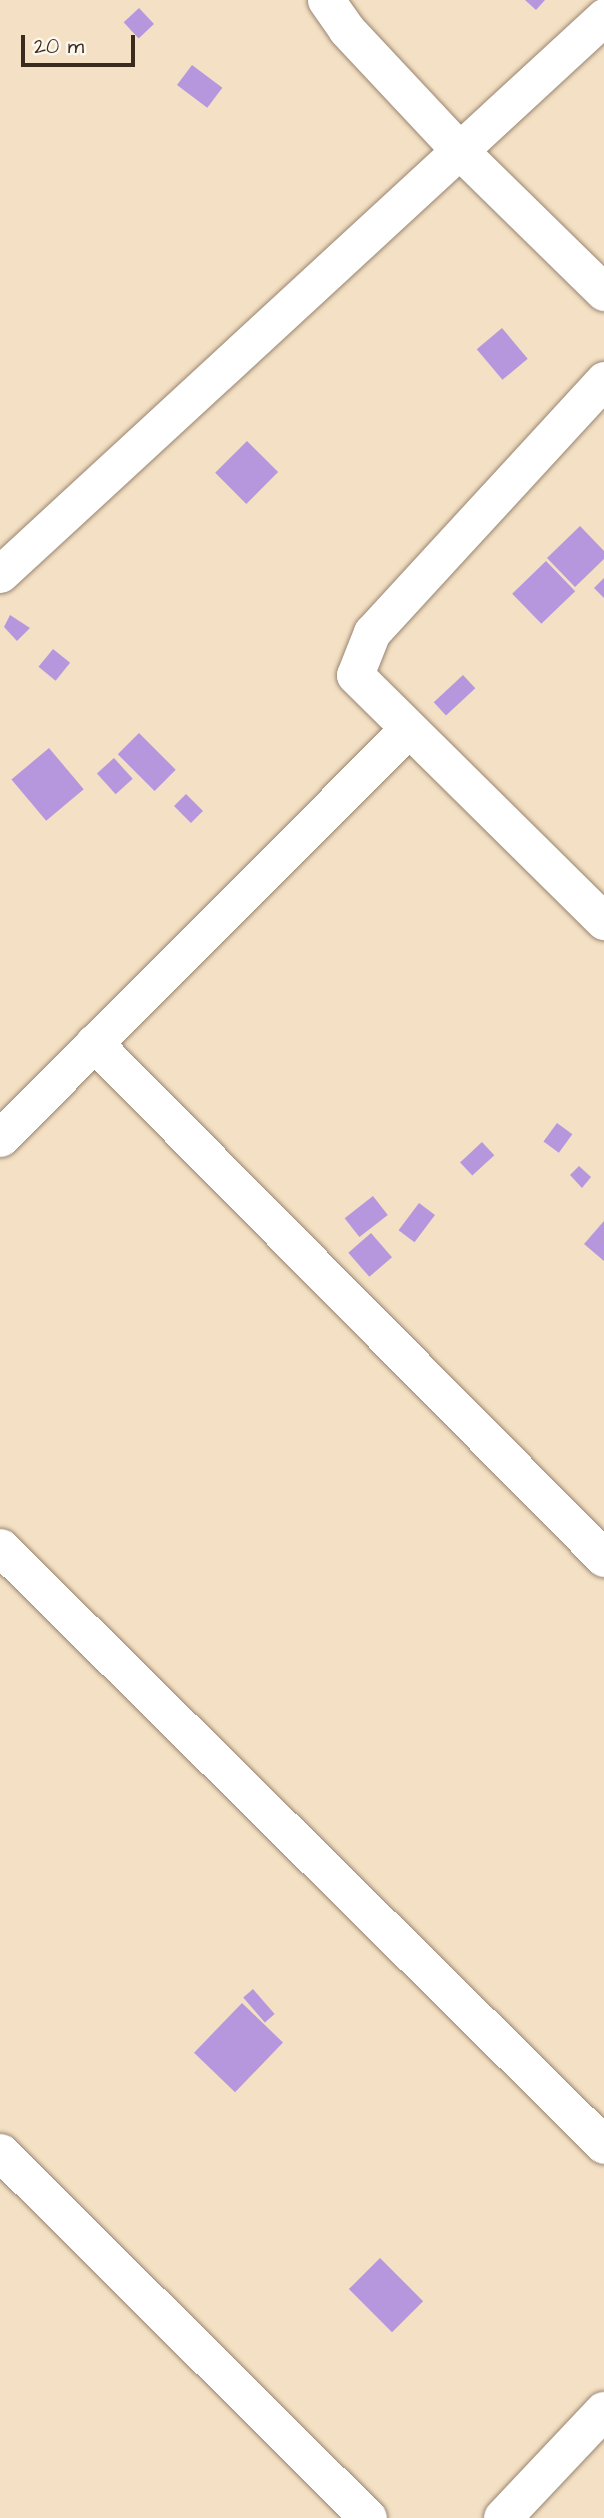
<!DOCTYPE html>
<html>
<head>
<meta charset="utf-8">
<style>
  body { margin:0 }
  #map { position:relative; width:604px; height:2518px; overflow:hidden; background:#f4e0c4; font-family:"Architects Daughter",sans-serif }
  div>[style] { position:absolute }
  .building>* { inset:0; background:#b697de; transform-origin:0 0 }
  .roads { filter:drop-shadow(0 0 2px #988571) drop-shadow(0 0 2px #988571) }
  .street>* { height:37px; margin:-18.5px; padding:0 18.5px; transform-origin:18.5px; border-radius:18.5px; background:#fff }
  .secondary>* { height:38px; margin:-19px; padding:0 19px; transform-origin:19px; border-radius:19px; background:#fff }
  span { translate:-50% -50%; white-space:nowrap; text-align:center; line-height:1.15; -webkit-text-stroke:5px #fbf7ec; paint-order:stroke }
  .scale { position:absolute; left:21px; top:35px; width:114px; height:32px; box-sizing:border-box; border:4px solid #3b2a1e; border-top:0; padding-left:9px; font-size:21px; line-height:24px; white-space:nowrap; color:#3b2a1e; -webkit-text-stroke:5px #fbf7ec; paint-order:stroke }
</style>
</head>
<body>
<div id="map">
  <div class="building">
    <i style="clip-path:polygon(525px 0,545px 0,536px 10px)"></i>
    <i style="left:139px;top:8px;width:22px;height:21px;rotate:47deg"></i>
    <i style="left:192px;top:65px;width:38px;height:25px;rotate:37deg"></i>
    <i style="left:502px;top:328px;width:40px;height:33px;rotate:50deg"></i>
    <i style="left:247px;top:441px;width:44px;height:45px;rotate:45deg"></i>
    <i style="clip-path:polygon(580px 526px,604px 551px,604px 559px,575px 587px,547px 558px)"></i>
    <i style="left:546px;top:561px;width:42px;height:47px;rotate:46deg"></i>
    <i style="clip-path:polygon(604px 578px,604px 598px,594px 588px)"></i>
    <i style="clip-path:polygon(10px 615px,30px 628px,17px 641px,4px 627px)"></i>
    <i style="left:53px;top:649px;width:22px;height:23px;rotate:39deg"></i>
    <i style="left:463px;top:675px;width:18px;height:40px;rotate:47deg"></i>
    <i style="left:139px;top:733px;width:52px;height:30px;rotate:45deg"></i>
    <i style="left:49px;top:748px;width:54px;height:49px;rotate:50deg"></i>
    <i style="left:114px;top:758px;width:28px;height:23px;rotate:48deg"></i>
    <i style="left:186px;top:794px;width:24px;height:17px;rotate:45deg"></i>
    <i style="left:557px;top:1123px;width:19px;height:23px;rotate:36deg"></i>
    <i style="left:482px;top:1142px;width:18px;height:30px;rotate:47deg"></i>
    <i style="clip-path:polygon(579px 1166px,591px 1177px,582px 1188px,570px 1175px)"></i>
    <i style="left:373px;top:1196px;width:24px;height:36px;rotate:52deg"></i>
    <i style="left:419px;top:1203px;width:20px;height:34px;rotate:37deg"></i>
    <i style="clip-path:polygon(604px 1221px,604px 1261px,584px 1244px)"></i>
    <i style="left:371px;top:1233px;width:32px;height:30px;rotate:49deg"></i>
    <i style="left:253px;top:1989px;width:33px;height:13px;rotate:49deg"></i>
    <i style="left:242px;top:2003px;width:57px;height:69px;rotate:44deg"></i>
    <i style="left:380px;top:2258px;width:61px;height:44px;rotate:45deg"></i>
  </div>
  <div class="roads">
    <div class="street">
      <i style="left:326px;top:0;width:35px;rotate:55deg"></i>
      <i style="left:346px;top:29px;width:170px;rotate:46.9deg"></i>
      <i style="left:462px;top:153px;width:199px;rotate:44.4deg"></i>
      <i style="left:604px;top:380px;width:343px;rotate:132.6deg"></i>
      <i style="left:372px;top:632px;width:46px;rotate:111.6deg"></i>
      <i style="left:355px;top:675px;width:350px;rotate:44.7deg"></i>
      <i style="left:0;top:574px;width:822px;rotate:-42.68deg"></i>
      <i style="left:94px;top:1043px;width:725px;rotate:45.28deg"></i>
      <i style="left:0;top:1138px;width:576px;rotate:-45.07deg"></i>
      <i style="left:0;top:1547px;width:850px;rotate:44.71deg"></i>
      <i style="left:0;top:2152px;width:519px;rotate:44.84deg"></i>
    </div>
    <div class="secondary">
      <i style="left:503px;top:2518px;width:147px;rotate:-46.7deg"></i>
    </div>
  </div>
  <div class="scale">20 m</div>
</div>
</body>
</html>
